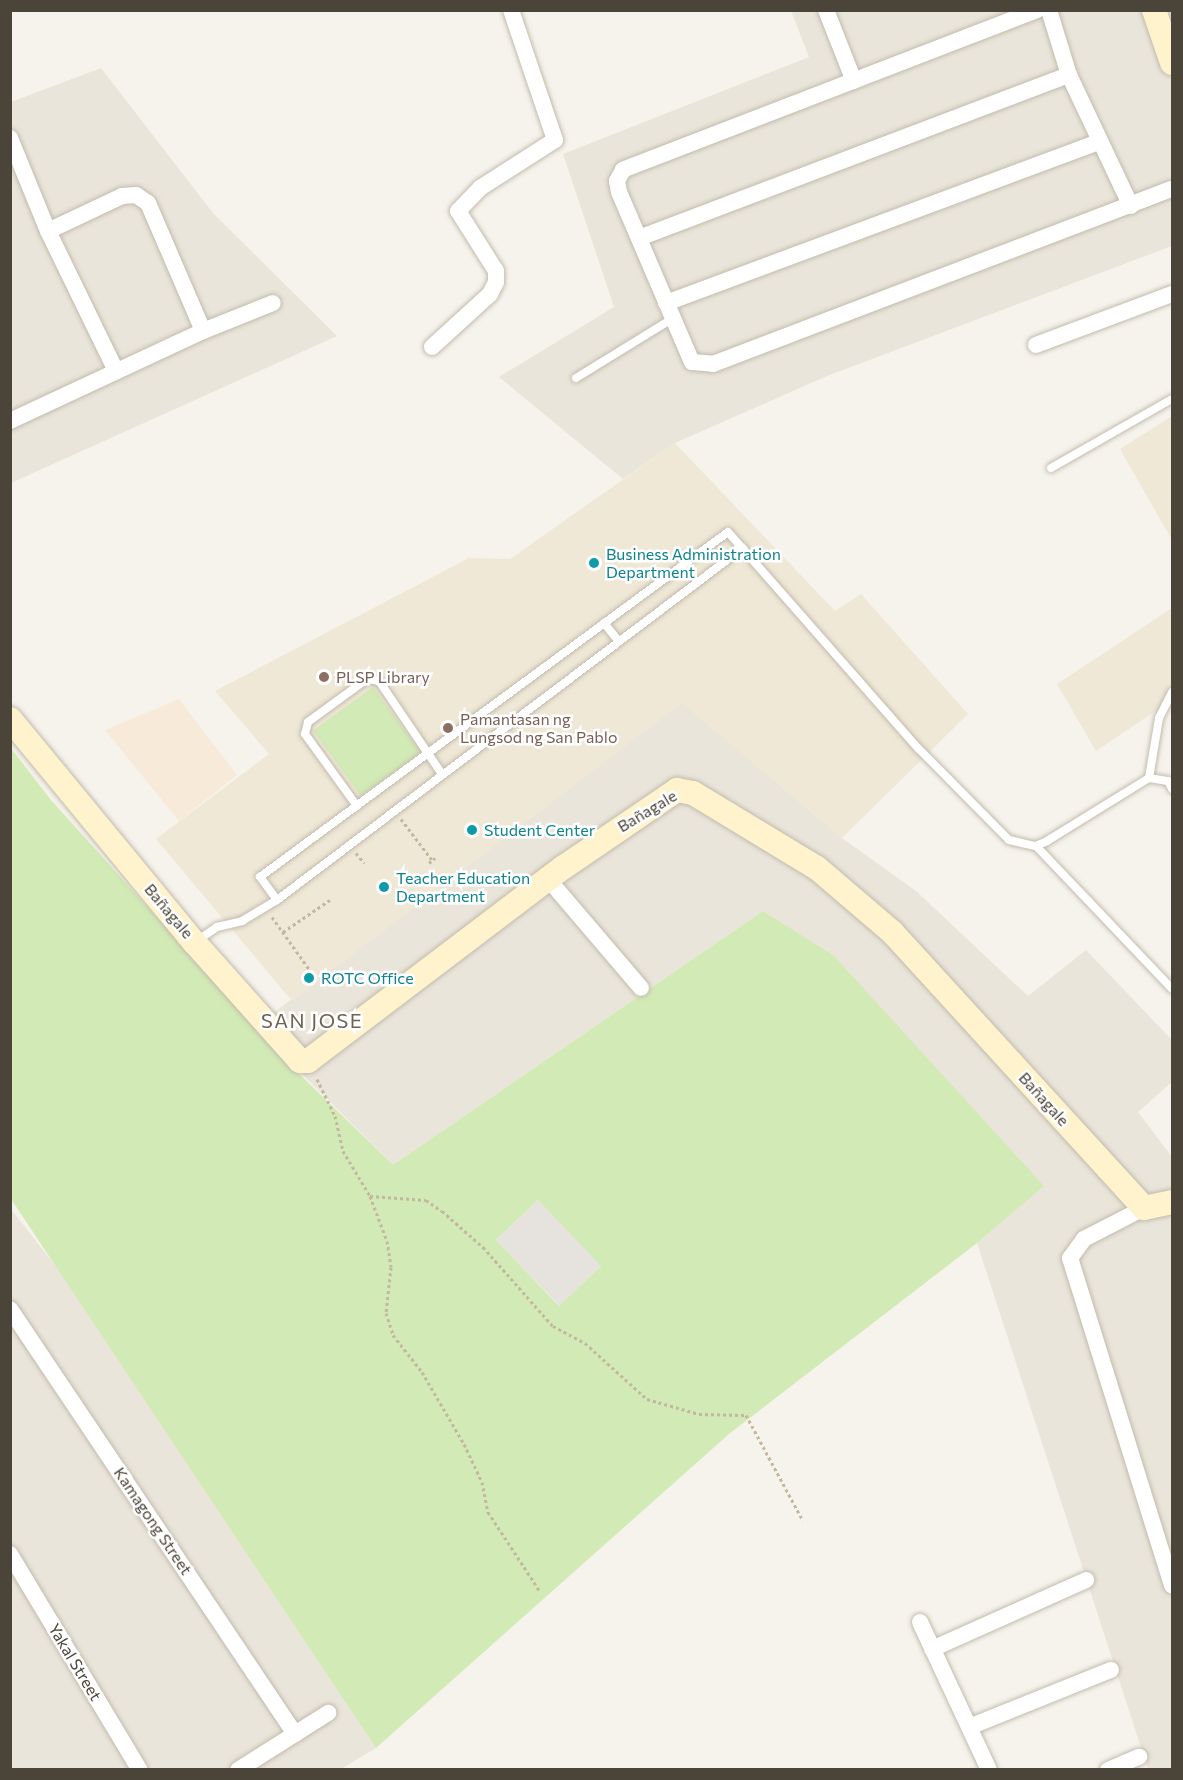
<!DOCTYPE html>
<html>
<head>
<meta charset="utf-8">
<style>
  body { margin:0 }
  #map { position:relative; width:1183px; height:1780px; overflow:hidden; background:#f6f3ec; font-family:Commissioner,sans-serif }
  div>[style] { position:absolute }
  .residential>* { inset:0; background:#eae5da }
  .commercial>* { inset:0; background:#f7ead8 }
  .industrial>* { inset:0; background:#e6e2dd; transform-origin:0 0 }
  .education>* { inset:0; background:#efe8d6 }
  .green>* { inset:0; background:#d2eab5; transform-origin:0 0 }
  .path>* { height:3px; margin-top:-1.5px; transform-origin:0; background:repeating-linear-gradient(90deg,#c4b79f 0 3px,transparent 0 6px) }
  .roads { filter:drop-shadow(0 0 2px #c2bbae) drop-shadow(0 0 2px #c2bbae) }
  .lane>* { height:8px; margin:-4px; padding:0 4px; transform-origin:4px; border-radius:4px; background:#fff }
  .street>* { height:16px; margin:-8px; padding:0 8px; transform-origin:8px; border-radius:8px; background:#fff }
  .secondary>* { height:24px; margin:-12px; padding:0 12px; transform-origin:12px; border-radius:12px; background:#fff3cd }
  .dots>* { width:16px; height:16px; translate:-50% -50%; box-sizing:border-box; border:3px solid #fff; border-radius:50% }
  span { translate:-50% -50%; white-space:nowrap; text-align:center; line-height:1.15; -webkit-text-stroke:5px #fff; paint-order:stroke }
  .culture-label { font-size:16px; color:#0d838f }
  .left { translate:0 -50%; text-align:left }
  .education-label { font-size:16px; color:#785e54 }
  .street-label { font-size:16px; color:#4b4439 }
  .quarter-label { font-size:20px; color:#6e6250; letter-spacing:1.5px }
  .frame { position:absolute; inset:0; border:12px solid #4b4439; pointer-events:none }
</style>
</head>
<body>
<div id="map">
  <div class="residential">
    <i style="clip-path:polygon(791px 11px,1172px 11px,1172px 246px,827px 376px,675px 443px,623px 479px,499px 377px,614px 307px,563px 154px,809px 57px)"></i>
    <i style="clip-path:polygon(101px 68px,213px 213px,337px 336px,11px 483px,11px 102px)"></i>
    <i style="clip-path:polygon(682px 702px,842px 838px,916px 891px,1028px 996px,1086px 950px,1172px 1040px,1172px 1082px,1138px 1112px,1172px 1157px,1172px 1769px,1148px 1769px,977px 1243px,1043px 1186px,763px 911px,393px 1165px,255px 1027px)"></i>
    <i style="clip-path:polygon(10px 1208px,66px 1279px,376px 1748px,341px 1769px,11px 1769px)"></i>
  </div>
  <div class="commercial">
    <i style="clip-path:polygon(179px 699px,237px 775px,179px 821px,105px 730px)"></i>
  </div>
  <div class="industrial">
    <i style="left:538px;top:1200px;width:91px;height:58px;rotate:46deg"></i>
  </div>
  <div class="education">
    <i style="clip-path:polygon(1172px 416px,1172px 540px,1120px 449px)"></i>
    <i style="clip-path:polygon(675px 443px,835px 611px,861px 594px,968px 714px,842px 838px,682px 703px,292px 1001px,156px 839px,269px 754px,215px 691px,469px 558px,510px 559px)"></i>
    <i style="clip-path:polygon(1172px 608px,1172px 700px,1096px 751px,1057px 684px)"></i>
  </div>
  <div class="green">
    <i style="left:373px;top:687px;width:81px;height:74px;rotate:54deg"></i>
    <i style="clip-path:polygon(evenodd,10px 747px,51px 800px,288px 1063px,393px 1165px,763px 911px,834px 956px,1044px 1186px,977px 1243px,729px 1434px,376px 1748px,11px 1199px,10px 747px,538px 1200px,601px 1266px,559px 1306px,496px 1240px,538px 1200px)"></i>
  </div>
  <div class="path">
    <i style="left:401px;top:819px;width:51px;rotate:52.9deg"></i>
    <i style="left:356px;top:853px;width:13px;rotate:51deg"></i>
    <i style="left:429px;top:863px;width:8px;rotate:-40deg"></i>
    <i style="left:272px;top:917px;width:64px;rotate:54.6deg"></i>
    <i style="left:283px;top:932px;width:58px;rotate:-34.5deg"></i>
    <i style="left:317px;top:1079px;width:41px;rotate:64.1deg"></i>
    <i style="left:335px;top:1116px;width:36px;rotate:77deg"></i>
    <i style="left:343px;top:1151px;width:52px;rotate:59deg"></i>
    <i style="left:370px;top:1196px;width:48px;rotate:69.3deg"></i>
    <i style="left:387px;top:1241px;width:26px;rotate:81deg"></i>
    <i style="left:391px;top:1267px;width:46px;rotate:96.2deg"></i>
    <i style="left:386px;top:1313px;width:23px;rotate:72deg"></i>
    <i style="left:393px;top:1335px;width:47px;rotate:51.9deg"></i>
    <i style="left:422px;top:1372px;width:83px;rotate:59.7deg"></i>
    <i style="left:464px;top:1444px;width:42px;rotate:64.7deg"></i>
    <i style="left:482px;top:1482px;width:31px;rotate:79deg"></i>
    <i style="left:488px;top:1512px;width:93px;rotate:56.8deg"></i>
    <i style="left:370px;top:1196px;width:56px;rotate:4.1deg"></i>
    <i style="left:426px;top:1200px;width:19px;rotate:35deg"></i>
    <i style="left:442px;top:1211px;width:55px;rotate:41.3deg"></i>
    <i style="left:483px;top:1247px;width:106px;rotate:48.5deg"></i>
    <i style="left:553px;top:1326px;width:36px;rotate:28deg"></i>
    <i style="left:585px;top:1343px;width:84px;rotate:42.1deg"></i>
    <i style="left:647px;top:1399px;width:54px;rotate:16.1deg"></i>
    <i style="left:699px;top:1414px;width:47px;rotate:1.2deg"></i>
    <i style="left:746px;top:1415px;width:120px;rotate:61.7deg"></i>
  </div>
  <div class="roads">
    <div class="lane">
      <i style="left:576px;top:378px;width:113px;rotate:-31.6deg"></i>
      <i style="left:1051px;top:468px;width:139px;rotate:-29.7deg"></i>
      <i style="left:604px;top:623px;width:22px;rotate:51deg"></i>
      <i style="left:1149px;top:778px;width:61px;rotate:-80.5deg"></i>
      <i style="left:1159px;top:718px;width:29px;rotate:-63deg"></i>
      <i style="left:357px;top:806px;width:89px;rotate:-125.8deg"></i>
      <i style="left:305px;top:734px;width:12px;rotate:-76deg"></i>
      <i style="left:308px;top:722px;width:73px;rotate:-36.1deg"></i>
      <i style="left:367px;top:679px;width:12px;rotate:9deg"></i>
      <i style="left:379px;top:681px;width:112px;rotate:55.9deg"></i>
      <i style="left:1036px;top:846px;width:197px;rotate:46.4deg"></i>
      <i style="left:277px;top:900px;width:29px;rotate:-126deg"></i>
      <i style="left:260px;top:877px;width:581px;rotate:-36.4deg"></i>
      <i style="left:728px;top:532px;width:288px;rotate:48.7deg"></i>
      <i style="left:918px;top:748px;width:129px;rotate:45.3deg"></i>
      <i style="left:1009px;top:840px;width:28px;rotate:13deg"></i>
      <i style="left:1036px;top:846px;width:12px;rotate:-24deg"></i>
      <i style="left:1047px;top:841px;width:120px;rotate:-31.7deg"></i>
      <i style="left:1149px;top:778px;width:19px;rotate:9deg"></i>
      <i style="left:1168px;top:781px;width:9px;rotate:63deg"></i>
      <i style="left:195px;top:942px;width:27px;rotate:-34deg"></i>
      <i style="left:217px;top:927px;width:26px;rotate:-13deg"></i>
      <i style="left:242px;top:921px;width:41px;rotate:-31deg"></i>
      <i style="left:277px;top:900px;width:584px;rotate:-37.07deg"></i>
    </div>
    <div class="street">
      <i style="left:826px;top:10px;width:76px;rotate:68.5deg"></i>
      <i style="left:1037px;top:10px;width:444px;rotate:158.9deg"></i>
      <i style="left:623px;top:170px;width:13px;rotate:119deg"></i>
      <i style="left:617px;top:181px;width:11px;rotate:80deg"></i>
      <i style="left:619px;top:192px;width:185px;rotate:66.8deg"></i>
      <i style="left:692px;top:362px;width:21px;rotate:5deg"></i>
      <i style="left:713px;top:364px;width:491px;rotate:-20.9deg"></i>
      <i style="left:1049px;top:10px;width:68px;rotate:72.9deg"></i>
      <i style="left:1069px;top:75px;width:145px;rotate:64.7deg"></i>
      <i style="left:10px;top:138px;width:100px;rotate:67.8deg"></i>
      <i style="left:48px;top:231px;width:156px;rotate:64.1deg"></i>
      <i style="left:48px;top:231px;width:82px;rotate:-25.3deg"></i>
      <i style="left:122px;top:196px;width:14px;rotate:-4deg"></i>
      <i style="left:136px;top:195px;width:14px;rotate:34deg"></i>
      <i style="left:148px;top:203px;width:139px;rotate:66.7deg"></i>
      <i style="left:639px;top:238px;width:460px;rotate:-20.8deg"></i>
      <i style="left:666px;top:303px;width:463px;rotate:-20.4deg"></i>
      <i style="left:1036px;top:345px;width:145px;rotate:-20.6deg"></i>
      <i style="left:432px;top:347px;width:79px;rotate:-42.4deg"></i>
      <i style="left:490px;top:294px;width:13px;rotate:-63deg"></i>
      <i style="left:496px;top:282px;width:11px;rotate:-90deg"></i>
      <i style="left:496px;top:271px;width:71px;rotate:-122.3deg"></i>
      <i style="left:458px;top:211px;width:32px;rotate:-46deg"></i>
      <i style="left:480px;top:188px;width:89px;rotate:-32.6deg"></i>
      <i style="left:555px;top:140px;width:137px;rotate:-108.7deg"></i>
      <i style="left:10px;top:421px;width:213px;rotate:-25deg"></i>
      <i style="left:203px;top:331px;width:75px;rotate:-21.8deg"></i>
      <i style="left:548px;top:879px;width:143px;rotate:49.5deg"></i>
      <i style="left:1144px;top:1208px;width:68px;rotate:152.7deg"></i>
      <i style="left:1084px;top:1239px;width:24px;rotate:126deg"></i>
      <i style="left:1070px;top:1258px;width:343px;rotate:72.7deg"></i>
      <i style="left:10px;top:1309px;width:512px;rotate:56.15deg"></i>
      <i style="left:10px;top:1554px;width:252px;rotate:59deg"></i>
      <i style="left:920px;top:1622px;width:163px;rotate:65deg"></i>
      <i style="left:932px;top:1649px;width:169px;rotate:-24.1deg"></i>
      <i style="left:969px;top:1727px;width:153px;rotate:-21.9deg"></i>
      <i style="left:238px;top:1770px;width:107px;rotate:-32.3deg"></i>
      <i style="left:1108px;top:1770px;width:34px;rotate:-23deg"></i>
    </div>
    <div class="secondary">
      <i style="left:1154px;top:10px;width:56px;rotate:71.2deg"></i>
      <i style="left:10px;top:719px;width:289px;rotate:50.5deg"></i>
      <i style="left:194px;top:942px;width:159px;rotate:48.3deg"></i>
      <i style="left:300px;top:1061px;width:8px"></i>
      <i style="left:308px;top:1061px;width:321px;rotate:-37.2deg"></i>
      <i style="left:564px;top:867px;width:137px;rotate:-34.3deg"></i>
      <i style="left:677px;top:790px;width:16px;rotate:11deg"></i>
      <i style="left:693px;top:793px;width:145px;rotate:31.2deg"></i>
      <i style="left:817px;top:868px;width:99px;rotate:40.5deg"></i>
      <i style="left:892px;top:932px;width:374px;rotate:47.6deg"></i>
      <i style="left:1144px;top:1208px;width:29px;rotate:-12deg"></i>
    </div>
  </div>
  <div class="dots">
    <i style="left:594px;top:563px;background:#0f9aa8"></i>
    <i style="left:324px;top:677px;background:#8d6e63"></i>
    <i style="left:448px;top:728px;background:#8d6e63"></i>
    <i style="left:472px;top:830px;background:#0f9aa8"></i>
    <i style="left:384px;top:887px;background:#0f9aa8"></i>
    <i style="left:309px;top:978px;background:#0f9aa8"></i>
  </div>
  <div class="culture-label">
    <span class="left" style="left:606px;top:563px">Business Administration<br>Department</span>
    <span class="left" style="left:484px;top:830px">Student Center</span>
    <span class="left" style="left:396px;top:887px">Teacher Education<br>Department</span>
    <span class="left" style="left:321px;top:978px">ROTC Office</span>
  </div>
  <div class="education-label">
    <span class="left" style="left:336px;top:677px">PLSP Library</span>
    <span class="left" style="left:460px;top:728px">Pamantasan ng<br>Lungsod ng San Pablo</span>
  </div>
  <div class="street-label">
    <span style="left:647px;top:811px;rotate:-31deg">Bañagale</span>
    <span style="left:169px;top:911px;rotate:50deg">Bañagale</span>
    <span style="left:1044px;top:1099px;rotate:48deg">Bañagale</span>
    <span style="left:153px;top:1521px;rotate:56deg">Kamagong Street</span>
    <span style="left:75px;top:1662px;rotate:59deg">Yakal Street</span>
  </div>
  <div class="quarter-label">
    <span style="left:312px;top:1020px">SAN JOSE</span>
  </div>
  <div class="frame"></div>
</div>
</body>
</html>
